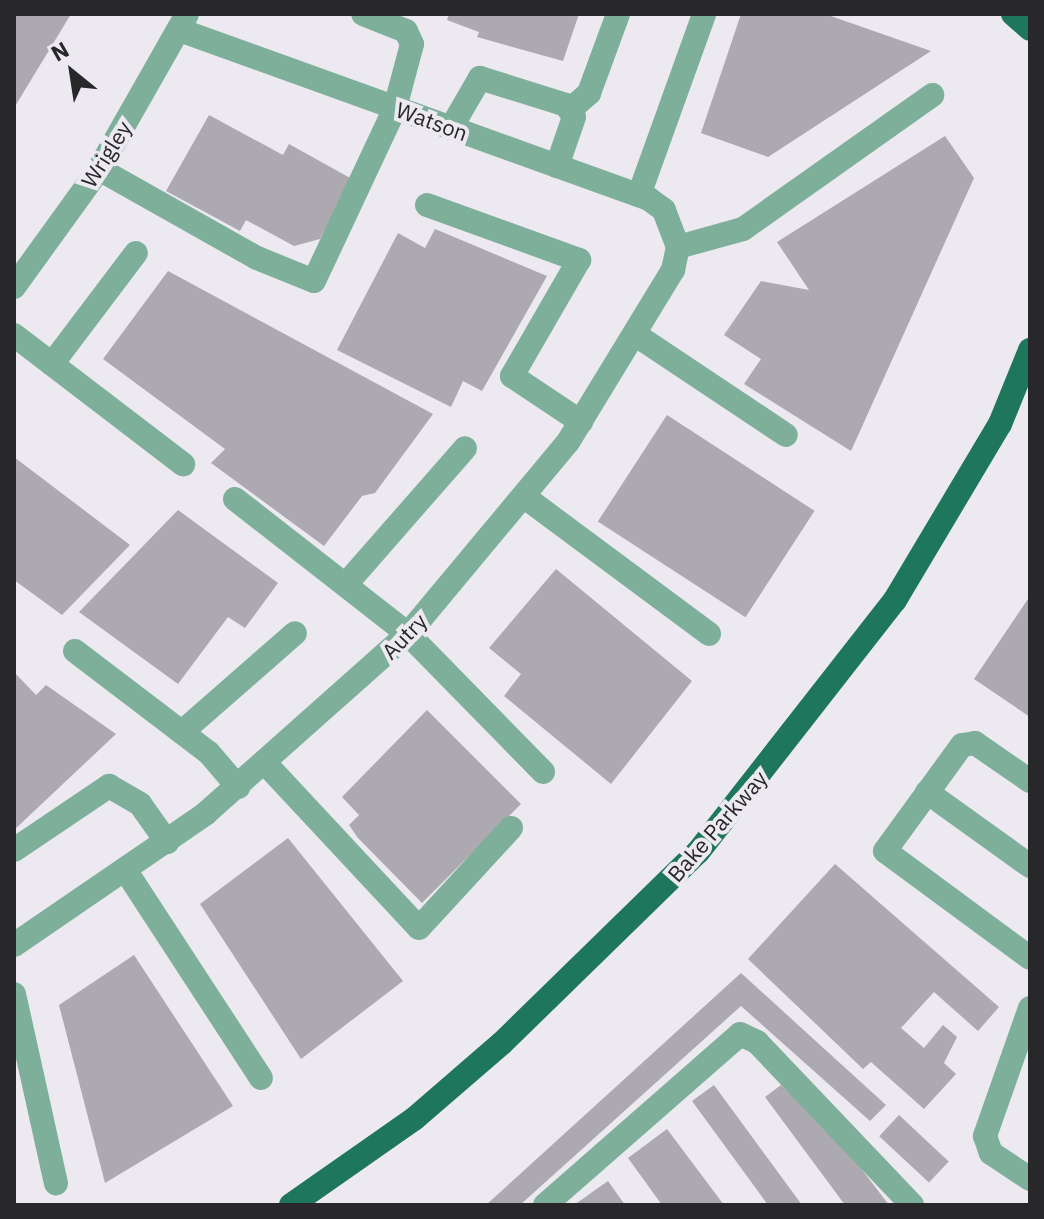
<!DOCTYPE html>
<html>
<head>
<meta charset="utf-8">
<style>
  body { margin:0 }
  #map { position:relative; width:1044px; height:1219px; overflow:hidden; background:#ece9f0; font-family:"IBM Plex Sans",sans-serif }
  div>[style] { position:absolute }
  .building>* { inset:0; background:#aca9b0; transform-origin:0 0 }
  .minor>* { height:24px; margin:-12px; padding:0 12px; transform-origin:12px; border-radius:12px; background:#7daf9a }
  .major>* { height:24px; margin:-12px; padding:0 12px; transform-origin:12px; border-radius:12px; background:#1f775b }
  span { translate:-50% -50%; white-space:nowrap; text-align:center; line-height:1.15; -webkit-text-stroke:8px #ece9f0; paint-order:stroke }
  .street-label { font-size:22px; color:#28272a }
  .frame { position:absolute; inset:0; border:16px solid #28272a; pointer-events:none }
  .north { position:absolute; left:32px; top:32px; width:80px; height:80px; -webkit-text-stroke:6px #ece9f0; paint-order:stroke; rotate:330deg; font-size:22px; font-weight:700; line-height:32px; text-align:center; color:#28272a }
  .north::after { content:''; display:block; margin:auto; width:28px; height:36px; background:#28272a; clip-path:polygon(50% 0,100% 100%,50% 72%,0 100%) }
</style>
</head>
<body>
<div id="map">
  <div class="building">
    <i style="clip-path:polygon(14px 14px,71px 14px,14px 108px)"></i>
    <i style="clip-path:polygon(449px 14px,579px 14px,563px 61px,477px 37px,479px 32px,447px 20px)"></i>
    <i style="clip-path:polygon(741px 14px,825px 14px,931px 51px,768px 157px,701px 133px)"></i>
    <i style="clip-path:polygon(209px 115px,283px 155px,289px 144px,352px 179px,320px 239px,294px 246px,246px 220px,240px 231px,166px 191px)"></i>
    <i style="clip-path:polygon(945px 136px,974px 178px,851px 451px,744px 384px,761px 359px,724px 335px,761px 281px,809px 290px,777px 242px)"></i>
    <i style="clip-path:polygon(435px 229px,547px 276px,482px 391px,463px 381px,451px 407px,337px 350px,398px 233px,425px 248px)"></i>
    <i style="clip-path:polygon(168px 271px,433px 414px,375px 493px,362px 496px,324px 546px,211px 463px,225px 449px,103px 359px)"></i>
    <i style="left:667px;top:415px;width:176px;height:127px;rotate:33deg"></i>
    <i style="clip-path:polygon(14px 457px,130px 545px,62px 615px,14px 580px)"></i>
    <i style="clip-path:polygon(178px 510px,278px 583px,245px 628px,228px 617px,178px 684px,79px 612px)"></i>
    <i style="clip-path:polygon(556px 569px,692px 681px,611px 784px,504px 696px,521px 674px,489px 648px)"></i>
    <i style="clip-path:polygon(1030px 596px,1030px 717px,974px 679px)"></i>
    <i style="clip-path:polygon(14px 672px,36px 695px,46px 685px,116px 734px,14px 830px)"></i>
    <i style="clip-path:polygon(427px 710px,521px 804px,422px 903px,358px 838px,349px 825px,359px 815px,342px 797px)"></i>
    <i style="clip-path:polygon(288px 838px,403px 981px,301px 1059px,200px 904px)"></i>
    <i style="clip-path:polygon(835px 864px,999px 1007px,978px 1031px,934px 992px,901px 1028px,924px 1048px,943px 1025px,957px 1037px,944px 1063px,956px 1074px,924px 1109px,871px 1062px,863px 1069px,748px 959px)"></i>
    <i style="clip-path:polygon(134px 955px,233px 1106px,105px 1183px,59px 1005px)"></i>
    <i style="clip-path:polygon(741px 973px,886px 1105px,870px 1121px,741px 1006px,520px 1205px,486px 1205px)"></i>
    <i style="clip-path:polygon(714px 1085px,802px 1205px,768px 1205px,692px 1101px)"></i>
    <i style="clip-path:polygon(781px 1085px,834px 1133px,889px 1205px,845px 1205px,765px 1097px)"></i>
    <i style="left:899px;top:1115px;width:68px;height:29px;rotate:43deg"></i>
    <i style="clip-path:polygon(667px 1129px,724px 1205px,662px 1205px,628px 1158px)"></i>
    <i style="clip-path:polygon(608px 1181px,625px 1205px,574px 1205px)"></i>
  </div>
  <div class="minor">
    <i style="left:572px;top:108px;width:23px;rotate:-41deg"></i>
    <i style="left:589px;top:93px;width:84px;rotate:-69.8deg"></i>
    <i style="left:451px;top:128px;width:58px;rotate:-59.9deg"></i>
    <i style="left:480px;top:78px;width:90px;rotate:17.4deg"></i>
    <i style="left:566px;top:105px;width:14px;rotate:56deg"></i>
    <i style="left:574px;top:117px;width:52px;rotate:109.1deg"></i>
    <i style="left:99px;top:169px;width:181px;rotate:29.4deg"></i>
    <i style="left:257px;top:258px;width:61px;rotate:22deg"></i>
    <i style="left:314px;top:281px;width:191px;rotate:-64.9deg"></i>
    <i style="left:395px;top:108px;width:66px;rotate:-75.1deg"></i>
    <i style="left:412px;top:44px;width:14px;rotate:-115deg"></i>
    <i style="left:406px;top:31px;width:46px;rotate:-158.4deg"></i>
    <i style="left:639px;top:195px;width:192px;rotate:-70.2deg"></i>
    <i style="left:427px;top:205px;width:162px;rotate:19.9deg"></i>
    <i style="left:579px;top:260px;width:134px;rotate:120deg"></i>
    <i style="left:512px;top:376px;width:83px;rotate:33.7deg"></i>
    <i style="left:678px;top:247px;width:67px;rotate:-15.5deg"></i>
    <i style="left:743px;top:229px;width:232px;rotate:-35.3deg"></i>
    <i style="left:14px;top:287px;width:145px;rotate:-54.2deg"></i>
    <i style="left:99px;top:169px;width:178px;rotate:-60.4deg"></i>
    <i style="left:14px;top:335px;width:213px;rotate:37.4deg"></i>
    <i style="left:636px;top:335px;width:180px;rotate:33.7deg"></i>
    <i style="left:52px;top:364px;width:139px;rotate:-52.9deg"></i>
    <i style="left:526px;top:498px;width:228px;rotate:36.6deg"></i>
    <i style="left:235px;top:499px;width:219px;rotate:38deg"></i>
    <i style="left:408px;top:634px;width:193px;rotate:45.6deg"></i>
    <i style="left:347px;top:583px;width:179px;rotate:-48.8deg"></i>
    <i style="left:75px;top:651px;width:168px;rotate:37.3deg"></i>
    <i style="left:209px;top:753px;width:45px;rotate:49.5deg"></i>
    <i style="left:182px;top:732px;width:150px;rotate:-41.2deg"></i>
    <i style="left:266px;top:764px;width:224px;rotate:47deg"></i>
    <i style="left:419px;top:928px;width:136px;rotate:-47.4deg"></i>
    <i style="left:1030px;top:781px;width:67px;rotate:-145.4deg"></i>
    <i style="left:975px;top:743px;width:13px;rotate:171deg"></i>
    <i style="left:962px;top:745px;width:131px;rotate:126deg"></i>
    <i style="left:885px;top:851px;width:180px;rotate:36.4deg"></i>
    <i style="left:927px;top:792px;width:127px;rotate:35.7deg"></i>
    <i style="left:14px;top:850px;width:115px;rotate:-34deg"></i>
    <i style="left:109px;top:786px;width:36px;rotate:30deg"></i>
    <i style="left:140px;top:804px;width:47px;rotate:54.6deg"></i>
    <i style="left:126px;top:871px;width:247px;rotate:56.9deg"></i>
    <i style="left:14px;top:945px;width:232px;rotate:-34.4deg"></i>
    <i style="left:205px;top:814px;width:271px;rotate:-41.6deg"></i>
    <i style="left:408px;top:634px;width:250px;rotate:-50.2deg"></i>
    <i style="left:568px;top:442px;width:202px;rotate:-58.6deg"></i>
    <i style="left:673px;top:270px;width:24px;rotate:-78deg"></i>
    <i style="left:678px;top:247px;width:40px;rotate:-111deg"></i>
    <i style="left:664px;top:210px;width:19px;rotate:-144deg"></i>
    <i style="left:649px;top:199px;width:499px;rotate:-160.2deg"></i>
    <i style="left:14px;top:994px;width:194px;rotate:77.5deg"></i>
    <i style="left:1030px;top:1008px;width:136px;rotate:109.4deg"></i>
    <i style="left:985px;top:1136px;width:18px;rotate:71deg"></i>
    <i style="left:991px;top:1153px;width:47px;rotate:33.7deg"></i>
    <i style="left:545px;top:1205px;width:259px;rotate:-41.2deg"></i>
    <i style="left:740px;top:1034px;width:19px;rotate:25deg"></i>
    <i style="left:757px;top:1042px;width:225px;rotate:46.4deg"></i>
  </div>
  <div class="major">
    <i style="left:1013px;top:14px;width:23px;rotate:41deg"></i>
    <i style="left:291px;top:1205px;width:150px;rotate:-35deg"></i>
    <i style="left:414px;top:1119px;width:116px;rotate:-40.8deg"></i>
    <i style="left:502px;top:1043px;width:274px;rotate:-44.3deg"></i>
    <i style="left:698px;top:852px;width:320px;rotate:-52deg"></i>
    <i style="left:895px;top:600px;width:205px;rotate:-59.2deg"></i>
    <i style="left:1000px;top:424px;width:80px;rotate:-67.9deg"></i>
  </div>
  <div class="street-label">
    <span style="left:432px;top:121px;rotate:20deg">Watson</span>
    <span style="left:106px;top:154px;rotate:-58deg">Wrigley</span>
    <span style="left:404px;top:636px;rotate:-46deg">Autry</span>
    <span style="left:717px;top:826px;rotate:-49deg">Bake Parkway</span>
  </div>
  <div class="frame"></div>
  <div class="north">N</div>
</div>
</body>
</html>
